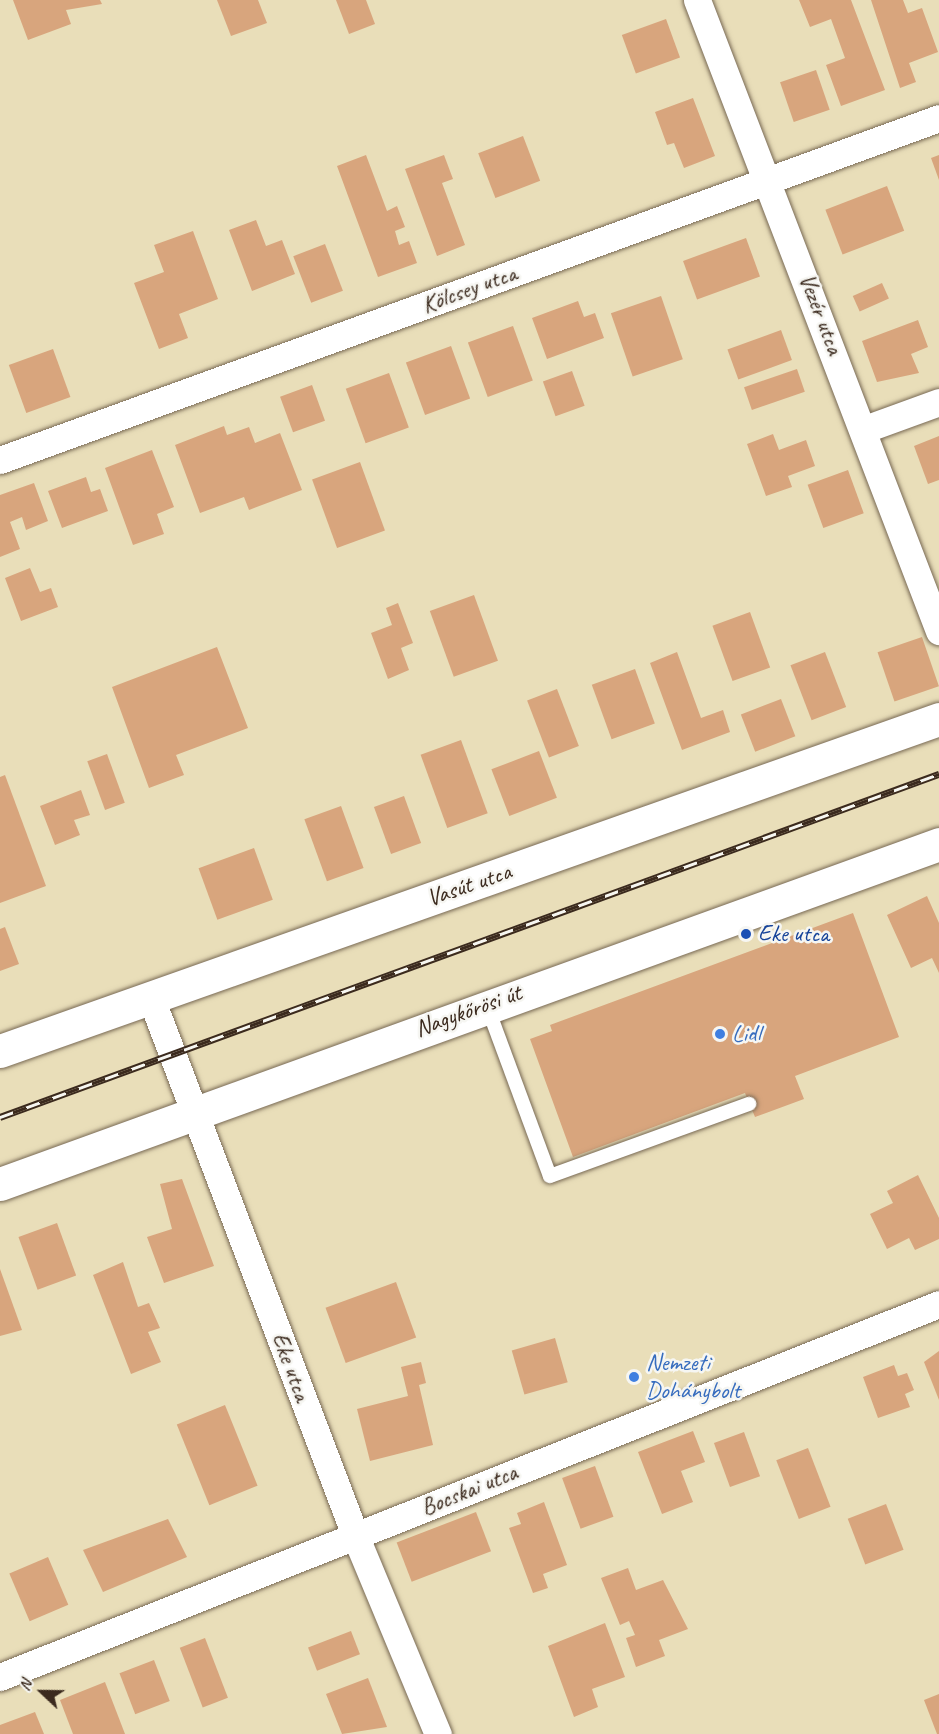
<!DOCTYPE html>
<html>
<head>
<meta charset="utf-8">
<style>
  body { margin:0 }
  #map { position:relative; width:939px; height:1734px; overflow:hidden; background:#e9deb9; font-family:Caveat,sans-serif }
  div>[style] { position:absolute }
  .building>* { inset:0; background:#d8a57d; transform-origin:0 0 }
  .roads { filter:drop-shadow(0 0 2px #786954) drop-shadow(0 0 2px #786954) }
  .lane>* { height:14px; margin:-7px; padding:0 7px; transform-origin:7px; border-radius:7px; background:#fff }
  .street>* { height:27px; margin:-13.5px; padding:0 13.5px; transform-origin:13.5px; border-radius:13.5px; background:#fff }
  .secondary>* { height:33px; margin:-16.5px; padding:0 16.5px; transform-origin:16.5px; border-radius:16.5px; background:#fff }
  .rail>* { height:7px; margin-top:-3.5px; transform-origin:0; background:repeating-linear-gradient(90deg,#f6f6f2 0 14px,#3b2a1e 0 28px); box-sizing:border-box; border-block:2px solid #3b2a1e }
  .dots>* { width:16px; height:16px; translate:-50% -50%; box-sizing:border-box; border:3px solid #f6f6f2; border-radius:50% }
  span { translate:-50% -50%; white-space:nowrap; text-align:center; line-height:1.15; -webkit-text-stroke:5px #f6f6f2; paint-order:stroke }
  .street-label { font-size:24px; color:#3b2a1e }
  .transit-label { font-size:24px; color:#164399 }
  .left { translate:0 -50%; text-align:left }
  .shop-label { font-size:24px; color:#366cbe }
  .north { position:absolute; left:12px; top:1662px; width:60px; height:60px; -webkit-text-stroke:4px #f6f6f2; paint-order:stroke; rotate:292deg; font-size:16px; font-weight:700; line-height:24px; text-align:center; color:#3b2a1e }
  .north::after { content:''; display:block; margin:auto; width:21px; height:27px; background:#3b2a1e; clip-path:polygon(50% 0,100% 100%,50% 72%,0 100%) }
</style>
</head>
<body>
<div id="map">
  <div class="building">
    <i style="clip-path:polygon(13px 0,100px 0,102px 4px,66px 10px,71px 24px,28px 40px)"></i>
    <i style="clip-path:polygon(217px 0,258px 0,267px 23px,231px 36px)"></i>
    <i style="clip-path:polygon(336px 0,366px 0,375px 24px,349px 34px)"></i>
    <i style="clip-path:polygon(799px 0,851px 0,885px 90px,841px 106px,826px 65px,845px 58px,831px 19px,810px 27px)"></i>
    <i style="clip-path:polygon(871px 0,903px 0,908px 13px,922px 8px,938px 52px,909px 63px,916px 82px,900px 88px)"></i>
    <i style="left:666px;top:19px;width:41px;height:47px;rotate:70deg"></i>
    <i style="left:816px;top:70px;width:42px;height:38px;rotate:71deg"></i>
    <i style="clip-path:polygon(693px 98px,715px 156px,684px 168px,674px 143px,667px 145px,655px 112px)"></i>
    <i style="left:523px;top:136px;width:48px;height:48px;rotate:69deg"></i>
    <i style="clip-path:polygon(366px 155px,387px 211px,397px 206px,405px 227px,395px 231px,399px 245px,409px 241px,417px 263px,378px 277px,337px 166px)"></i>
    <i style="clip-path:polygon(444px 155px,453px 179px,442px 183px,465px 245px,437px 256px,405px 169px)"></i>
    <i style="clip-path:polygon(939px 155px,939px 180px,931px 158px)"></i>
    <i style="left:887px;top:186px;width:48px;height:66px;rotate:69deg"></i>
    <i style="clip-path:polygon(256px 220px,266px 246px,282px 240px,295px 274px,252px 291px,229px 230px)"></i>
    <i style="clip-path:polygon(193px 231px,218px 299px,179px 314px,188px 338px,159px 349px,134px 283px,164px 272px,154px 245px)"></i>
    <i style="left:746px;top:238px;width:41px;height:67px;rotate:70deg"></i>
    <i style="left:325px;top:244px;width:50px;height:34px;rotate:69deg"></i>
    <i style="left:882px;top:283px;width:17px;height:32px;rotate:66deg"></i>
    <i style="left:661px;top:296px;width:67px;height:53px;rotate:71deg"></i>
    <i style="clip-path:polygon(578px 301px,584px 317px,595px 313px,604px 338px,547px 359px,532px 318px)"></i>
    <i style="clip-path:polygon(918px 320px,928px 347px,911px 354px,919px 373px,877px 382px,862px 341px)"></i>
    <i style="left:513px;top:326px;width:58px;height:48px;rotate:70deg"></i>
    <i style="left:781px;top:330px;width:32px;height:57px;rotate:70deg"></i>
    <i style="left:451px;top:346px;width:56px;height:48px;rotate:70deg"></i>
    <i style="left:53px;top:349px;width:51px;height:47px;rotate:70deg"></i>
    <i style="left:797px;top:369px;width:24px;height:56px;rotate:71deg"></i>
    <i style="left:572px;top:371px;width:37px;height:31px;rotate:70deg"></i>
    <i style="left:389px;top:373px;width:58px;height:46px;rotate:70deg"></i>
    <i style="left:312px;top:385px;width:38px;height:34px;rotate:70deg"></i>
    <i style="clip-path:polygon(224px 426px,227px 435px,249px 427px,255px 443px,280px 433px,302px 490px,249px 510px,244px 497px,200px 513px,175px 445px)"></i>
    <i style="clip-path:polygon(773px 434px,779px 450px,806px 440px,815px 466px,788px 476px,792px 487px,766px 496px,747px 444px)"></i>
    <i style="clip-path:polygon(939px 436px,939px 480px,928px 484px,914px 446px)"></i>
    <i style="clip-path:polygon(152px 450px,174px 507px,157px 514px,164px 534px,133px 545px,105px 468px)"></i>
    <i style="left:360px;top:462px;width:73px;height:51px;rotate:70deg"></i>
    <i style="left:848px;top:470px;width:46px;height:43px;rotate:70deg"></i>
    <i style="clip-path:polygon(86px 477px,91px 492px,100px 489px,108px 511px,62px 528px,48px 491px)"></i>
    <i style="clip-path:polygon(34px 483px,48px 521px,26px 530px,22px 517px,10px 522px,20px 549px,0 557px,0 495px)"></i>
    <i style="clip-path:polygon(30px 568px,40px 592px,51px 588px,58px 607px,21px 621px,5px 578px)"></i>
    <i style="left:474px;top:595px;width:70px;height:47px;rotate:70deg"></i>
    <i style="clip-path:polygon(398px 603px,413px 643px,401px 648px,409px 670px,388px 679px,371px 633px,392px 625px,386px 608px)"></i>
    <i style="left:750px;top:612px;width:59px;height:40px;rotate:70deg"></i>
    <i style="left:922px;top:637px;width:52px;height:47px;rotate:71deg"></i>
    <i style="clip-path:polygon(217px 647px,248px 728px,176px 755px,184px 775px,149px 788px,112px 687px)"></i>
    <i style="clip-path:polygon(677px 652px,701px 718px,723px 710px,730px 732px,682px 750px,650px 663px)"></i>
    <i style="left:825px;top:652px;width:59px;height:37px;rotate:69deg"></i>
    <i style="left:635px;top:669px;width:58px;height:46px;rotate:70deg"></i>
    <i style="left:557px;top:689px;width:61px;height:32px;rotate:69deg"></i>
    <i style="left:781px;top:699px;width:40px;height:43px;rotate:69deg"></i>
    <i style="left:461px;top:740px;width:78px;height:43px;rotate:70deg"></i>
    <i style="left:539px;top:751px;width:50px;height:51px;rotate:69deg"></i>
    <i style="left:107px;top:754px;width:52px;height:21px;rotate:70deg"></i>
    <i style="clip-path:polygon(5px 775px,46px 886px,0 903px,0 777px)"></i>
    <i style="clip-path:polygon(81px 790px,90px 815px,74px 820px,80px 835px,55px 845px,40px 806px)"></i>
    <i style="left:404px;top:796px;width:50px;height:32px;rotate:70deg"></i>
    <i style="left:341px;top:806px;width:66px;height:39px;rotate:70deg"></i>
    <i style="left:254px;top:848px;width:55px;height:59px;rotate:70deg"></i>
    <i style="clip-path:polygon(927px 896px,939px 923px,939px 973px,932px 958px,911px 968px,887px 915px)"></i>
    <i style="clip-path:polygon(853px 913px,899px 1037px,795px 1076px,804px 1099px,755px 1117px,745px 1093px,573px 1157px,530px 1039px,552px 1031px,550px 1025px)"></i>
    <i style="clip-path:polygon(5px 927px,19px 964px,0 971px,0 929px)"></i>
    <i style="clip-path:polygon(918px 1175px,939px 1218px,939px 1239px,915px 1250px,909px 1238px,887px 1249px,870px 1214px,893px 1203px,887px 1191px)"></i>
    <i style="clip-path:polygon(182px 1179px,214px 1266px,164px 1283px,147px 1237px,172px 1229px,160px 1184px)"></i>
    <i style="left:57px;top:1223px;width:56px;height:41px;rotate:70deg"></i>
    <i style="clip-path:polygon(123px 1262px,138px 1307px,149px 1303px,160px 1328px,148px 1332px,161px 1362px,131px 1374px,93px 1275px)"></i>
    <i style="clip-path:polygon(0 1269px,22px 1330px,0 1336px)"></i>
    <i style="left:396px;top:1282px;width:59px;height:75px;rotate:70deg"></i>
    <i style="left:555px;top:1338px;width:46px;height:45px;rotate:74deg"></i>
    <i style="clip-path:polygon(939px 1351px,939px 1400px,924px 1362px)"></i>
    <i style="clip-path:polygon(421px 1362px,426px 1383px,419px 1385px,433px 1445px,370px 1461px,357px 1409px,408px 1396px,401px 1367px)"></i>
    <i style="clip-path:polygon(894px 1365px,898px 1376px,907px 1373px,914px 1390px,905px 1394px,910px 1407px,878px 1418px,863px 1377px)"></i>
    <i style="left:225px;top:1405px;width:87px;height:52px;rotate:68deg"></i>
    <i style="clip-path:polygon(693px 1431px,705px 1462px,681px 1471px,693px 1502px,662px 1514px,638px 1452px)"></i>
    <i style="left:744px;top:1432px;width:47px;height:32px;rotate:70deg"></i>
    <i style="left:808px;top:1448px;width:63px;height:34px;rotate:69deg"></i>
    <i style="left:595px;top:1466px;width:54px;height:35px;rotate:70deg"></i>
    <i style="clip-path:polygon(544px 1502px,567px 1565px,543px 1574px,548px 1588px,533px 1593px,509px 1528px,521px 1524px,517px 1513px)"></i>
    <i style="left:886px;top:1504px;width:49px;height:41px;rotate:69deg"></i>
    <i style="left:476px;top:1512px;width:42px;height:85px;rotate:69deg"></i>
    <i style="clip-path:polygon(168px 1519px,187px 1557px,103px 1592px,83px 1550px)"></i>
    <i style="left:48px;top:1557px;width:52px;height:42px;rotate:67deg"></i>
    <i style="clip-path:polygon(628px 1568px,636px 1590px,663px 1580px,688px 1629px,659px 1640px,665px 1656px,636px 1667px,626px 1638px,635px 1635px,629px 1621px,620px 1625px,601px 1578px)"></i>
    <i style="clip-path:polygon(605px 1623px,625px 1677px,592px 1689px,598px 1707px,574px 1717px,548px 1646px)"></i>
    <i style="left:351px;top:1631px;width:25px;height:46px;rotate:69deg"></i>
    <i style="left:205px;top:1638px;width:64px;height:27px;rotate:69deg"></i>
    <i style="left:154px;top:1660px;width:44px;height:37px;rotate:69deg"></i>
    <i style="clip-path:polygon(368px 1678px,387px 1727px,342px 1734px,326px 1694px)"></i>
    <i style="clip-path:polygon(105px 1682px,125px 1734px,73px 1734px,60px 1700px)"></i>
    <i style="clip-path:polygon(939px 1694px,939px 1734px,937px 1734px,924px 1700px)"></i>
    <i style="clip-path:polygon(35px 1712px,44px 1734px,0 1734px,0 1725px)"></i>
  </div>
  <div class="roads">
    <div class="lane">
      <i style="left:487px;top:1006px;width:181px;rotate:69.7deg"></i>
      <i style="left:550px;top:1176px;width:212px;rotate:-19.9deg"></i>
    </div>
    <div class="street">
      <i style="left:697px;top:0;width:676px;rotate:69.02deg"></i>
      <i style="left:865px;top:429px;width:79px;rotate:-20deg"></i>
      <i style="left:0;top:460px;width:999px;rotate:-20.01deg"></i>
      <i style="left:151px;top:998px;width:574px;rotate:69.2deg"></i>
      <i style="left:355px;top:1535px;width:216px;rotate:67.4deg"></i>
      <i style="left:0;top:1677px;width:1010px;rotate:-21.66deg"></i>
    </div>
    <div class="secondary">
      <i style="left:0;top:1051px;width:996px;rotate:-19.47deg"></i>
      <i style="left:0;top:1184px;width:999px;rotate:-19.9deg"></i>
    </div>
  </div>
  <div class="rail">
    <i style="left:0;top:1117px;width:1000px;rotate:-20.07deg"></i>
  </div>
  <div class="dots">
    <i style="left:746px;top:934px;background:#1a4fb4"></i>
    <i style="left:720px;top:1034px;background:#3f7fe0"></i>
    <i style="left:634px;top:1377px;background:#3f7fe0"></i>
  </div>
  <div class="street-label">
    <span style="left:469px;top:289px;rotate:-20deg">Kölcsey utca</span>
    <span style="left:821px;top:314px;rotate:69deg">Vezér utca</span>
    <span style="left:469px;top:885px;rotate:-19deg">Vasút utca</span>
    <span style="left:468px;top:1011px;rotate:-20deg">Nagykőrösi út</span>
    <span style="left:291px;top:1367px;rotate:69deg">Eke utca</span>
    <span style="left:469px;top:1490px;rotate:-22deg">Bocskai utca</span>
  </div>
  <div class="transit-label">
    <span class="left" style="left:758px;top:934px">Eke utca</span>
  </div>
  <div class="shop-label">
    <span class="left" style="left:732px;top:1034px">Lidl</span>
    <span class="left" style="left:646px;top:1377px">Nemzeti<br>Dohánybolt</span>
  </div>
  <div class="north">N</div>
</div>
</body>
</html>
